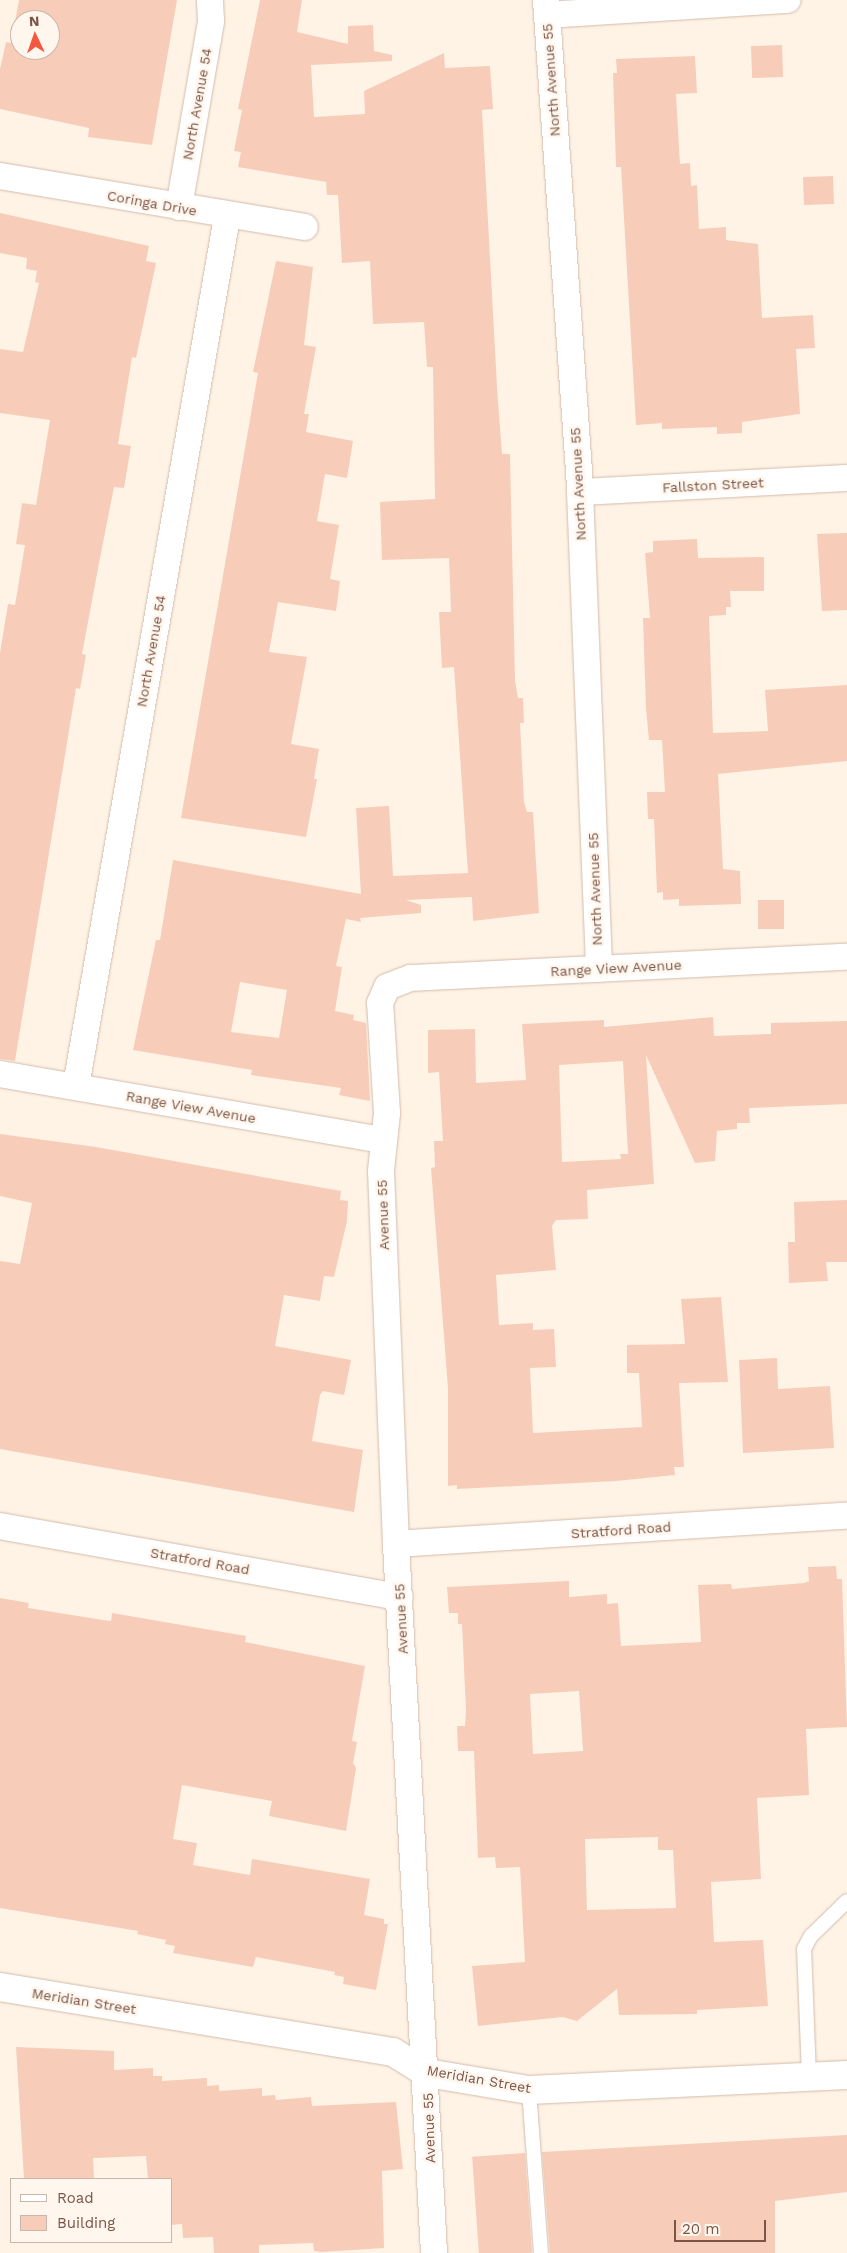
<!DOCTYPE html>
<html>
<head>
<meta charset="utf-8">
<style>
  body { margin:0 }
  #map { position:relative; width:847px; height:2253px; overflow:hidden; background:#fef3e5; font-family:"Work Sans",sans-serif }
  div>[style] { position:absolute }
  .building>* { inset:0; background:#f7cdba; transform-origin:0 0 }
  .roads { filter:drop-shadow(0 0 1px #d4bbac) drop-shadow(0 0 1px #d4bbac) }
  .lane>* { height:14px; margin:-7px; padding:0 7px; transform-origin:7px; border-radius:7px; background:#fff }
  .street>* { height:26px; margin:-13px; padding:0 13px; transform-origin:13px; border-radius:13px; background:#fff }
  .secondary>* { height:28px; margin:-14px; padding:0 14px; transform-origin:14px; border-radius:14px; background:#fff }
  span { translate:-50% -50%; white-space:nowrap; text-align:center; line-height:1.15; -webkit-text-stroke:5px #fff7ee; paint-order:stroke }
  .street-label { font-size:14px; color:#7b5547 }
  .legend { position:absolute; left:10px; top:2178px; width:162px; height:65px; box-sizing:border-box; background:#fff7ee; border:1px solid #cab6ab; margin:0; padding:6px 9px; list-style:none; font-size:15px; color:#7b5547 }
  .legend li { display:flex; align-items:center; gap:10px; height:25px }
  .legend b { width:25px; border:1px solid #cab6ab }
  .north { position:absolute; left:10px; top:10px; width:50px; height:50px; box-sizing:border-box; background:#fff7ee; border:1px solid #cab6ab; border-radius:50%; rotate:357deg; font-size:14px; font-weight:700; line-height:20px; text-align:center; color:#7b5547 }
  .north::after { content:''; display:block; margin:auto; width:18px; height:22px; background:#f4583f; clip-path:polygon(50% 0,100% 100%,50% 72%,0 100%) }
  .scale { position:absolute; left:674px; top:2220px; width:92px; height:22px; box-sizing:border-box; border:2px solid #7b5547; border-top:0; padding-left:6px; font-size:15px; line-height:18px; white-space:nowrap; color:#7b5547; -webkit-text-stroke:4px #fff7ee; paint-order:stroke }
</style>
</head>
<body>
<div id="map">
  <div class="building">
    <i style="clip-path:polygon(evenodd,19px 0,177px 0,152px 145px,88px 137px,89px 128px,0 109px,0 69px,6px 42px,11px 43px,19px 0,20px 20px,50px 20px,50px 50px,20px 50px,20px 20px)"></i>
    <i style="clip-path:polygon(evenodd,260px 0,302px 0,297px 32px,348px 44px,348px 26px,373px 25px,374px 51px,392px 55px,392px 61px,311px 65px,314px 117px,365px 114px,364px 91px,444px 53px,445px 68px,490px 66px,493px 109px,482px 110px,497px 387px,502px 454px,510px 454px,515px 681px,518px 698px,523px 698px,524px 723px,520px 723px,524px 802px,527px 812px,533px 812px,539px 913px,473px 921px,472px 897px,406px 900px,421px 905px,421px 913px,360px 918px,361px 922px,346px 919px,336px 966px,342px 967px,335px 1011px,354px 1015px,353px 1020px,366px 1023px,370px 1101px,339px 1095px,341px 1088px,251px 1075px,252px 1070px,133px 1050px,156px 940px,160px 940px,173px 860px,361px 894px,356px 808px,389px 806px,393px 876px,468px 873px,454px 667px,442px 668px,439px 612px,451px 612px,449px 558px,382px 560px,380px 502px,435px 499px,433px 367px,427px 367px,424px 322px,373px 324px,370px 261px,342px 263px,338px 195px,327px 195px,326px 182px,238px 167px,241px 152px,234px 151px,242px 110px,238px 109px,260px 0,240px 982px,287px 990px,279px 1038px,231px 1032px,240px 982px)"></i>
    <i style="left:782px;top:45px;width:32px;height:31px;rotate:88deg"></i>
    <i style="clip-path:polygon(695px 56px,697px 93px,676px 94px,680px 164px,690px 163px,691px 186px,697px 185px,699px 229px,726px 227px,726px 240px,758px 244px,762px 318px,813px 315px,815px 348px,796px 349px,800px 414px,742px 422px,742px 433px,717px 434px,717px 427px,662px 429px,662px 423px,636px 425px,621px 167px,616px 167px,613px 73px,617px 73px,616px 59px)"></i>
    <i style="left:833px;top:176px;width:28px;height:30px;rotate:88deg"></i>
    <i style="clip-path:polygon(0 213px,149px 246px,146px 261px,156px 263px,136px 358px,132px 357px,118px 444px,131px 446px,124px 488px,114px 487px,100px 558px,82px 654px,86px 655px,80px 689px,76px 688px,15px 1061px,0 1059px,0 653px,8px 604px,15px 605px,25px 545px,16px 544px,22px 503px,36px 505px,50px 420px,0 413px,0 349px,23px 352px,39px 283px,35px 282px,37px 271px,26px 269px,27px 258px,0 253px)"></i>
    <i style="clip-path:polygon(276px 261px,313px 267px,304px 345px,316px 347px,304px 414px,309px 414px,306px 432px,353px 441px,347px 478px,325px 474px,317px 521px,339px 525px,330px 579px,340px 581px,336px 611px,278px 602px,269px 652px,307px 657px,291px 744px,319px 749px,314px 779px,317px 779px,306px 837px,181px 818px,258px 373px,253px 372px)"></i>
    <i style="clip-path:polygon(847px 533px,847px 610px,822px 611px,817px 534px)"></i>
    <i style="clip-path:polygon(697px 539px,698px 558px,764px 557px,764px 591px,730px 591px,731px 607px,726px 607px,726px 615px,709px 616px,713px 733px,768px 731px,765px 690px,847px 685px,847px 761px,718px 774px,723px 869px,740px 871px,741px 904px,679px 906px,679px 899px,663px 900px,663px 892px,657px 893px,654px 819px,648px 819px,647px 792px,665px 792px,662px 740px,649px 740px,646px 708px,643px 618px,650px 618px,645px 553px,653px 552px,653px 541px)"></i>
    <i style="left:758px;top:900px;width:26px;height:29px"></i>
    <i style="clip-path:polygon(evenodd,713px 1017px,714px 1036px,771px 1034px,771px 1023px,847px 1021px,847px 1104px,749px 1108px,750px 1123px,737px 1123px,737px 1129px,717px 1131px,715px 1161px,695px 1163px,646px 1055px,654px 1184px,587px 1190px,588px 1219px,556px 1220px,552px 1226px,556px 1270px,496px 1275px,499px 1325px,533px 1323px,533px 1330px,554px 1329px,556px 1367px,530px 1368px,533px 1433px,642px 1427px,639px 1373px,627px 1373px,627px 1345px,685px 1344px,681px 1299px,721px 1297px,728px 1382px,679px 1383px,684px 1467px,674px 1467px,675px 1475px,616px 1481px,457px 1489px,457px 1485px,448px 1486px,448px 1388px,431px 1168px,435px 1167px,434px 1141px,443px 1141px,439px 1072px,428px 1073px,428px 1030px,475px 1029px,476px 1083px,526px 1080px,522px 1024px,604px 1020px,604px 1027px,713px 1017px,623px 1061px,628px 1154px,620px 1154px,621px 1159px,562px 1162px,559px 1065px,623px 1061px)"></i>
    <i style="clip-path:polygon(0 1134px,96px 1147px,341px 1191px,340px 1200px,348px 1201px,347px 1221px,334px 1277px,324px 1276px,320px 1301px,284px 1295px,275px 1346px,351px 1360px,344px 1395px,323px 1391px,320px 1395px,312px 1441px,363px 1450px,354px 1512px,0 1449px,0 1261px,20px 1264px,32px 1203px,0 1196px)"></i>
    <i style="clip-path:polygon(847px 1200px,847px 1262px,826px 1262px,828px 1281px,789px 1283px,788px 1242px,795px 1242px,794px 1202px)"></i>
    <i style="clip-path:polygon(777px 1358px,778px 1389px,830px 1386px,834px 1448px,743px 1453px,739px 1360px)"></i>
    <i style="clip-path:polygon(evenodd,836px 1566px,837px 1579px,842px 1579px,847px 1727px,806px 1729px,809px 1795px,757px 1798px,761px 1879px,711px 1882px,714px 1942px,763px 1940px,768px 2006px,697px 2010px,697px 2014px,619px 2015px,617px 1989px,577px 2021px,563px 2017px,478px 2026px,472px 1966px,525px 1962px,520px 1867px,496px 1868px,495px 1857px,478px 1858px,474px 1751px,458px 1751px,457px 1726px,465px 1726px,466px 1711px,462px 1624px,458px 1624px,458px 1613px,449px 1613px,447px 1587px,569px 1581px,569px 1597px,607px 1594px,607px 1604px,618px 1603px,621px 1646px,701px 1642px,698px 1585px,731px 1584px,732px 1589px,804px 1583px,809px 1581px,808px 1567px,836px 1566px,579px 1691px,583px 1751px,533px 1754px,530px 1694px,579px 1691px,836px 1566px,658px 1837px,658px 1850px,673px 1850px,676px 1908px,587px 1910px,585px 1839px,658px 1837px)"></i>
    <i style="clip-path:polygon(0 1598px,29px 1603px,28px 1608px,103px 1620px,111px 1621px,112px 1613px,246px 1636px,245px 1642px,365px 1666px,352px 1741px,357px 1742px,353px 1763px,356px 1768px,346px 1831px,269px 1816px,272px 1801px,182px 1785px,173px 1839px,197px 1843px,193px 1865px,250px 1875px,252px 1859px,370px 1879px,364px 1915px,384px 1919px,384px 1924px,388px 1924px,376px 1990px,343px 1984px,344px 1977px,334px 1975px,335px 1972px,256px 1957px,253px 1967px,173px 1953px,175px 1946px,165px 1944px,166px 1940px,137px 1934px,138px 1931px,0 1908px)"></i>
    <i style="clip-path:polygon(16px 2047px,114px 2051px,114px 2070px,153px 2068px,153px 2076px,162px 2076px,162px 2081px,207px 2078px,207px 2086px,219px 2085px,219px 2091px,262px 2088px,262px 2096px,275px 2095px,276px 2100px,311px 2097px,312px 2106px,396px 2102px,403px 2169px,382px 2171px,384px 2248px,321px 2252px,314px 2251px,313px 2243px,259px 2245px,259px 2253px,214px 2253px,213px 2237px,183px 2238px,182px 2224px,171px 2225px,171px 2179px,148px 2179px,146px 2156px,93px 2158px,94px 2179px,24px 2179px)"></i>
    <i style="clip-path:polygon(847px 2135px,847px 2192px,775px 2201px,775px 2253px,550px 2253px,542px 2152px)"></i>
    <i style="left:525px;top:2153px;width:100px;height:53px;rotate:86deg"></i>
  </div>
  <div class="roads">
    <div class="lane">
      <i style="left:809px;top:2077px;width:128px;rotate:-92.2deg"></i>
      <i style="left:804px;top:1949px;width:15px;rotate:-62deg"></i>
      <i style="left:811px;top:1936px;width:50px;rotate:-44.2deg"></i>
      <i style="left:529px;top:2090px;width:163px;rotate:85.8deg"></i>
    </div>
    <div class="street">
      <i style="left:546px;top:0;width:493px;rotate:86deg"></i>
      <i style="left:580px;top:492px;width:477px;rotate:87.7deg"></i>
      <i style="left:547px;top:15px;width:241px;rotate:-3.6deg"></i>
      <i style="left:0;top:176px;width:309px;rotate:9.5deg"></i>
      <i style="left:179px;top:207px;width:189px;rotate:-80.2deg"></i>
      <i style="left:211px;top:21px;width:21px;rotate:-93deg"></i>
      <i style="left:580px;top:492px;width:267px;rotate:-3deg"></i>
      <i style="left:0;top:1074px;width:388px;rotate:9.8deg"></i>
      <i style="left:76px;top:1086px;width:882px;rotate:-80.14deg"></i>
      <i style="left:0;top:1526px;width:406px;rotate:10.1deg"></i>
      <i style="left:396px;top:1544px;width:452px;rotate:-3.6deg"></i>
      <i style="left:434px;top:2253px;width:710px;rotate:-93.07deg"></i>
      <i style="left:396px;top:1544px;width:373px;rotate:-92.3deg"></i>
      <i style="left:381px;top:1171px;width:58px;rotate:-84.1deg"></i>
      <i style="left:387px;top:1113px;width:110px;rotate:-93.6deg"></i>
      <i style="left:380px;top:1003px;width:17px;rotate:-66deg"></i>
      <i style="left:387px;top:987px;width:26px;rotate:-21deg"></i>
      <i style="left:411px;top:978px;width:437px;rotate:-2.8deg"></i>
    </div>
    <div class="secondary">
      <i style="left:0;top:1987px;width:398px;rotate:9.4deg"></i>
      <i style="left:393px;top:2052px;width:40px;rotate:32deg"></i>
      <i style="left:427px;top:2073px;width:103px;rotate:9.5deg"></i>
      <i style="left:529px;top:2090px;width:318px;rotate:-2.7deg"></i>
    </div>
  </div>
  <div class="street-label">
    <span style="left:551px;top:80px;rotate:-94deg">North Avenue 55</span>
    <span style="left:197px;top:104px;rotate:-80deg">North Avenue 54</span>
    <span style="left:152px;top:203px;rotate:10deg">Coringa Drive</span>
    <span style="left:578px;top:484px;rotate:-93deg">North Avenue 55</span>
    <span style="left:713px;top:485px;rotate:-3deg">Fallston Street</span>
    <span style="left:151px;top:651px;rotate:-80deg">North Avenue 54</span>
    <span style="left:595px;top:889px;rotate:-92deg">North Avenue 55</span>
    <span style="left:616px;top:968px;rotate:-3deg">Range View Avenue</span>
    <span style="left:191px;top:1107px;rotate:10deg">Range View Avenue</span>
    <span style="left:383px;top:1215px;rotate:-92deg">Avenue 55</span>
    <span style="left:621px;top:1530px;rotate:-4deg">Stratford Road</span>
    <span style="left:200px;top:1561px;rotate:10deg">Stratford Road</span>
    <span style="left:401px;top:1619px;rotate:-93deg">Avenue 55</span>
    <span style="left:84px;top:2001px;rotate:9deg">Meridian Street</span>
    <span style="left:479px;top:2079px;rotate:10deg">Meridian Street</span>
    <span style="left:429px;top:2128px;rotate:-92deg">Avenue 55</span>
  </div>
  <ul class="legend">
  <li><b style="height:6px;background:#fff"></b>Road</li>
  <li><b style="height:14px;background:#f7cdba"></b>Building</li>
  </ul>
  <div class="north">N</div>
  <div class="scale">20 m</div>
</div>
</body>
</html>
